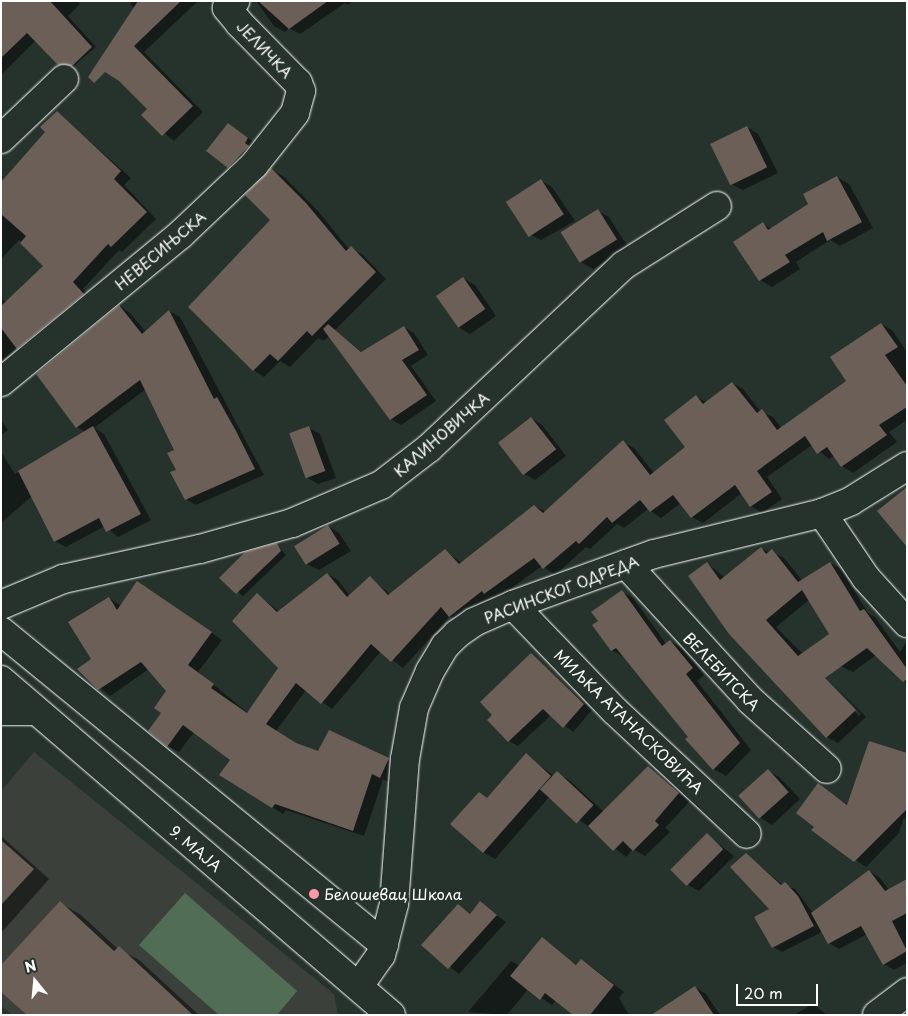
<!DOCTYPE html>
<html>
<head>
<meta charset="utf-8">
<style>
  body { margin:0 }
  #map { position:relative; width:908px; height:1016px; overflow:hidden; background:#26332d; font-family:"Playpen Sans",sans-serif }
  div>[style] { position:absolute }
  .built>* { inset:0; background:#3b403a }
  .green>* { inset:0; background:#516d55 }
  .shadow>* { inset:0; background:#0007 }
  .building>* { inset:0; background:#6b5f57; transform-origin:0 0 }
  .roads { filter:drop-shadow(0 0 1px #fff) drop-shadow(0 0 1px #fff) }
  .minor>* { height:28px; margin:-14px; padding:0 14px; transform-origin:14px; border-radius:14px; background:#26332d }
  .major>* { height:28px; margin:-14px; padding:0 14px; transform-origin:14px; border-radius:14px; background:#26332d }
  .dots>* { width:14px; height:14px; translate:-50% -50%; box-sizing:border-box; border:2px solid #26332d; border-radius:50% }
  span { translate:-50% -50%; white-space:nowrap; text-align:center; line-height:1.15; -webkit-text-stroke:5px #26332d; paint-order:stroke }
  .street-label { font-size:15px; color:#fff }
  .poi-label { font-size:15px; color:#fff }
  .left { translate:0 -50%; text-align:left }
  .frame { position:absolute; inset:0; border:2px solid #fff; pointer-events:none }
  .north { position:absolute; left:10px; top:956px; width:50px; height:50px; -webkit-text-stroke:4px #26332d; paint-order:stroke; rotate:343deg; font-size:14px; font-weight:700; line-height:20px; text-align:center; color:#fff }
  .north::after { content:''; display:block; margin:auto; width:18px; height:22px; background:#fff; clip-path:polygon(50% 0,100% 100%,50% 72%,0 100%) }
  .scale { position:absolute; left:736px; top:984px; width:82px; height:22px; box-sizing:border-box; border:2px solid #fff; border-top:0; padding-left:6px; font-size:15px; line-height:18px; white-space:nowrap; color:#fff; -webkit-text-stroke:4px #26332d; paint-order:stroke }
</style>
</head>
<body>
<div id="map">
  <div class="built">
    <i style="clip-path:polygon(34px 752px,334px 994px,338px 1015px,13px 1015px,1px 1006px,1px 791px)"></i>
  </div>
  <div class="green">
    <i style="clip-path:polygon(185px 893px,297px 991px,277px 1015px,219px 1015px,139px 945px)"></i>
  </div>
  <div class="shadow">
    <i style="clip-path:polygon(77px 1px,80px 4px,68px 16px,96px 47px,69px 70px,59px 64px,36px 40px,1px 75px,1px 3px)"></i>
    <i style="clip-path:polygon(134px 1px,198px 1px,144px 52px,203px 112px,174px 141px,143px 115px,148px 109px,120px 80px,135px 9px,130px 4px)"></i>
    <i style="clip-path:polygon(256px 1px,353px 1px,348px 5px,345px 3px,300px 34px,289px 28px,285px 32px,274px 26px)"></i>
    <i style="clip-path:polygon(61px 116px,131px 178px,124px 185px,156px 219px,122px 252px,119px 250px,83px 289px,94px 300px,28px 354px,17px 347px,1px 362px,1px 299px,8px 302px,45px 266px,19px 240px,1px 259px,1px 184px)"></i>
    <i style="clip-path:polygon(229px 124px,259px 146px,240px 173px,229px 167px)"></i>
    <i style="clip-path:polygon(747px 127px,758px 134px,778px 173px,743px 190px,731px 184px)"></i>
    <i style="clip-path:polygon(272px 170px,283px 176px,317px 210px,349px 249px,362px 254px,386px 279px,335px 330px,363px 353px,404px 327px,414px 333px,428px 355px,411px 366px,436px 401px,401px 425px,391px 419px,329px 336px,324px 341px,318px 338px,290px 367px,280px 361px,264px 377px,253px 370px,272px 220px)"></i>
    <i style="clip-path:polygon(837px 177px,849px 184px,873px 228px,840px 246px,830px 240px,796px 262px,800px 269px,772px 287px,760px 280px,735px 242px,763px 224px,772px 229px,810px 205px)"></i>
    <i style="clip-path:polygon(541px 181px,552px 187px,575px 221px,541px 240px,529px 234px)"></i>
    <i style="clip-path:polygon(598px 211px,609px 217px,628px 247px,593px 269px,581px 262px)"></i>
    <i style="clip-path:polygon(463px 278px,475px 285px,496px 316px,470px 334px,458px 327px)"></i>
    <i style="clip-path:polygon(120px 306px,130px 313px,146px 332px,169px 311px,180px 317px,264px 475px,196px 505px,186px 499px,176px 450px,146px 389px,94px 428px,104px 434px,151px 520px,118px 537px,105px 526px,66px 547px,55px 541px,32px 496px,1px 523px,1px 452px,15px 474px,86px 432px,77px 427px)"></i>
    <i style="clip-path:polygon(881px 324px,892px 330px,907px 352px,907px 420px,889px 432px,897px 442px,853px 473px,842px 466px,835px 455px,829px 459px,812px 445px,767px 477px,782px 499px,762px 513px,751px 506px,742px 493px,703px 523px,692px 517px,681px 503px,661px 518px,648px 509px,624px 528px,617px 524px,590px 549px,586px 547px,555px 575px,542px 566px,496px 599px,492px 597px,461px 622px,450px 616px,403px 668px,381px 651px,332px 709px,306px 690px,276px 731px,298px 745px,318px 752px,330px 732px,400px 766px,391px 783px,383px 779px,364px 836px,286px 810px,283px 814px,272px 807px,232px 759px,194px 732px,179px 752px,168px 746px,163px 713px,168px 691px,149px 669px,110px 696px,79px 669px,93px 660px,109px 598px,121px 606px,149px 589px,222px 640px,198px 672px,248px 713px,280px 668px,257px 595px,280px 612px,327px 574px,338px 580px,350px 596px,370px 578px,391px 595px,445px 551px,462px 563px,535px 506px,546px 512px,623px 442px,634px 448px,654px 473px,687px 447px,696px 396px,707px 403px,732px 383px,743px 389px,761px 412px,773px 417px,782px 429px,847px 381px)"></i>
    <i style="clip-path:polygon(531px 418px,542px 425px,566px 456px,535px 480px,524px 474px)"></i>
    <i style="clip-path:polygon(1px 420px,8px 430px,1px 435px)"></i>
    <i style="clip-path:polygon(309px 428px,320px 434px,336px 478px,318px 484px,306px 477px)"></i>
    <i style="clip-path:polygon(328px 526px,339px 533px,351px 551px,319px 570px,307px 564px)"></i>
    <i style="clip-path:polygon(277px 545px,286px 555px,243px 596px,221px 578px)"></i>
    <i style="clip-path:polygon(evenodd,761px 549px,783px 557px,802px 580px,830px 563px,841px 569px,868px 613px,875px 617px,900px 652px,907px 641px,907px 684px,876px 655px,853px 672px,819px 656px,830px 634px,809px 600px,776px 627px,866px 717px,838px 743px,827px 737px,707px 563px,725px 578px,761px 549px,808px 661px,811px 661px,861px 714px,859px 716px,808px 661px)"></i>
    <i style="clip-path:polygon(622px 592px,633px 598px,667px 645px,670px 641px,682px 648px,704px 675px,697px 681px,751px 750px,726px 776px,714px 769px,687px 739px,690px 737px,623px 657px,612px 650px,594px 625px)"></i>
    <i style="clip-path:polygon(531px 655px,592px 710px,573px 732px,551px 715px,518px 746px,509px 741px)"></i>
    <i style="clip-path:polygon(907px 754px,907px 821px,904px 817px,899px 833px,866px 867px,813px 830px,816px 827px,819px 785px,848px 805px)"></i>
    <i style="clip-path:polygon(526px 755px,554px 776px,557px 773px,568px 779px,604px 812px,649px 767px,690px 801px,665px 828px,670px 832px,645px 856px,633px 849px,626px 857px,550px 796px,495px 859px,483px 852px,488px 799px)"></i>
    <i style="clip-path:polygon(768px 771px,779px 777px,800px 799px,772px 825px,761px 818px,742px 798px)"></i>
    <i style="clip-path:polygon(707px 835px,734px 856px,699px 891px,688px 885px)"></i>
    <i style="clip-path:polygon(1px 836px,49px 879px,1px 933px)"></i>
    <i style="clip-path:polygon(746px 855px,783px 885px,795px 889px,813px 913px,869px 871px,879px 877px,889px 890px,907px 881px,907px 963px,894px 970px,884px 964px,867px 934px,839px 949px,829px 943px,822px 932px,782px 952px,773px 947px,771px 909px)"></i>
    <i style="clip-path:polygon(60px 903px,81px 915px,118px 949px,139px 960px,199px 1015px,28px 1015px)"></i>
    <i style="clip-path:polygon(480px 903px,506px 922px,459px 974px,422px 945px,458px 905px,471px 914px)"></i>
    <i style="clip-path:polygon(542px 939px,577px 965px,581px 961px,592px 967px,624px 992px,619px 998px,629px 1015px,575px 1015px,556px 1000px,552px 1005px,528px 989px,507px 1015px,468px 1012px,511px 961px,520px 966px)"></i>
    <i style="clip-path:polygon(695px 987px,706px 994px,720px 1015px,653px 1015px)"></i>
    <i style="clip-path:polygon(813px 1004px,827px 1015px,794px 1015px)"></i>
  </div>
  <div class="building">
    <i style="clip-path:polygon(1px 1px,50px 1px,92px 47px,72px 66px,58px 65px,27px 33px,1px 58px)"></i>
    <i style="clip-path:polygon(138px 1px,181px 1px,134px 46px,193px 106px,162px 136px,141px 115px,147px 109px,119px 81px,105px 72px,94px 83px,88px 77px)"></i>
    <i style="clip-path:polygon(258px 1px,328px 1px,289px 29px)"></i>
    <i style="clip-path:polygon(57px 111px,121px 171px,114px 179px,147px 212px,111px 247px,108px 244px,73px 282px,84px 294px,17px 349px,1px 328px,1px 306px,43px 266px,20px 243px,26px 236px,1px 214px,1px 182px,45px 132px,40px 127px)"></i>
    <i style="clip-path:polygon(228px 123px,248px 138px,245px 143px,249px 146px,228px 168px,206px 151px)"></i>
    <i style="left:747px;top:126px;width:46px;height:41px;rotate:64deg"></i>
    <i style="clip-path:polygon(271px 168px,306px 203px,346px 251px,351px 246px,376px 272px,312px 336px,307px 331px,278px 361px,270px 354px,253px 371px,188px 307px,270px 220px,245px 195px)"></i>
    <i style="clip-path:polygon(837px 176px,862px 222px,827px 241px,823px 232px,785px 255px,790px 262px,759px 281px,733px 242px,763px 222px,768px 230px,808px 204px,803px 194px)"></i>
    <i style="left:541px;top:179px;width:42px;height:42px;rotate:57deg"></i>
    <i style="left:598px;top:209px;width:36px;height:44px;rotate:58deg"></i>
    <i style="left:463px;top:277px;width:39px;height:33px;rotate:55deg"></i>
    <i style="clip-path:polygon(119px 305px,142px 334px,169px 310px,214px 399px,217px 397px,236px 431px,255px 469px,185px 500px,170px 472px,176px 470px,167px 453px,174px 450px,140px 380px,76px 428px,36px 374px)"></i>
    <i style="clip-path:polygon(881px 323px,898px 347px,885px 355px,907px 386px,907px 407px,879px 425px,887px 435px,841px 467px,827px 447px,817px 454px,805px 436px,757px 471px,772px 492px,750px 507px,735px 485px,691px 518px,673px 495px,650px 512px,640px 500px,612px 523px,607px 517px,579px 544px,576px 541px,543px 569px,534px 558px,484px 594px,482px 591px,449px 617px,441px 607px,391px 662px,371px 644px,321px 704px,296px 683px,266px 724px,296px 743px,318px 751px,329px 730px,389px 758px,380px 778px,372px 774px,353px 831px,275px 804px,272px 808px,219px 775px,230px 760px,183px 725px,167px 747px,148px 731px,161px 713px,154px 708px,166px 691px,141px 662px,98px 690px,77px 669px,91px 659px,68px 622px,109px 597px,117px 610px,137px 581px,212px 632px,188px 665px,214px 684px,211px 688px,247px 713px,278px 668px,232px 621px,257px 593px,277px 612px,327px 573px,347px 597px,370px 576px,388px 595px,445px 549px,459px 564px,534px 505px,543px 513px,623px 440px,650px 475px,685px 447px,664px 420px,696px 395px,703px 404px,732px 382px,757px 413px,762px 409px,777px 430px,846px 381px,830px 357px)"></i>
    <i style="clip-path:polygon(328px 324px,361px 352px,404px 326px,419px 350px,402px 360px,427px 395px,390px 420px,323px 329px)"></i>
    <i style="left:531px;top:417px;width:41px;height:42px;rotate:52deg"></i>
    <i style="clip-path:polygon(93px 426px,141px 514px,106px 532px,99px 518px,54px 542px,18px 471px)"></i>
    <i style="left:309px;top:426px;width:48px;height:21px;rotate:70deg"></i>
    <i style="clip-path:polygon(907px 487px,907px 547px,877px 511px)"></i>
    <i style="left:328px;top:525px;width:22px;height:40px;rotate:58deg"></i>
    <i style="clip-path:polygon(277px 543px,281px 551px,236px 594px,219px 578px,245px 552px)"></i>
    <i style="clip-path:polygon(evenodd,761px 547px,766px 554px,772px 549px,798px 582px,830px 562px,860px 611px,864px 609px,907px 669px,907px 679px,903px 682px,867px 648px,825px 678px,856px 710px,826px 738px,729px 634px,688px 576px,707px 562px,720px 580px,761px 547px,802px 590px,829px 634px,798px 656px,766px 620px,802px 590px)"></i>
    <i style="clip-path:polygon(622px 590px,662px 646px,670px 640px,693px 668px,686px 674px,740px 743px,713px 770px,685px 739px,688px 737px,616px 648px,611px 651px,592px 625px,598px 621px,591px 612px)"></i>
    <i style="clip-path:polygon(531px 653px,584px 704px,563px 728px,543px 709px,508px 742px,487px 720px,492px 715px,480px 702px)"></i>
    <i style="clip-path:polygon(869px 741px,907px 753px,907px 809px,854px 862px,811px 830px,814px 827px,796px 813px,818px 783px,847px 805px)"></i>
    <i style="clip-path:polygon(526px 753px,551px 776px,483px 853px,450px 824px,479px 792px,487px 798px)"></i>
    <i style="clip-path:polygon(648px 766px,679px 793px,655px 821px,659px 825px,633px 851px,623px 841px,613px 851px,588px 826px)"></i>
    <i style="left:768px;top:769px;width:31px;height:40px;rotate:48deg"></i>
    <i style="left:557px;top:771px;width:50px;height:25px;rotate:43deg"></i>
    <i style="left:707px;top:833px;width:23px;height:52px;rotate:45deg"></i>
    <i style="clip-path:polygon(1px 840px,34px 869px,1px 905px)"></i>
    <i style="clip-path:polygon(746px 853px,781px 885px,785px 882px,798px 896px,814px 926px,772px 948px,754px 917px,769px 909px,730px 867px)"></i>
    <i style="clip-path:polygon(869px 870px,885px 891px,907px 879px,907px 913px,892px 921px,907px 951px,883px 965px,861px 926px,828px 944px,811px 913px)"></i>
    <i style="clip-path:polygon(60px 901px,114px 951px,119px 946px,193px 1015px,27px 1015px,1px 992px,1px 965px)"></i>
    <i style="clip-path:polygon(480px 901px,497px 915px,448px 969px,421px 945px,458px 904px,470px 914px)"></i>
    <i style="clip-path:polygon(542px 937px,576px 965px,581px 959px,614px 985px,590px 1015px,573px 1015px,545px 993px,540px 1000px,510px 976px)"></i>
    <i style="clip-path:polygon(695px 986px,714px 1015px,651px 1015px)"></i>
  </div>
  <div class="roads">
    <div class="minor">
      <i style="left:1px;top:139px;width:87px;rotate:-43.6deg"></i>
      <i style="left:1px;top:382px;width:232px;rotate:-39.4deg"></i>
      <i style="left:180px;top:235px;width:102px;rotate:-43.4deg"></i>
      <i style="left:254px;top:165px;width:66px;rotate:-51.7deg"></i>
      <i style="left:295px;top:113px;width:23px;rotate:-75deg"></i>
      <i style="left:301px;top:91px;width:9px;rotate:-111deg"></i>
      <i style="left:298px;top:83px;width:83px;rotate:-134.5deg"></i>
      <i style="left:240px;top:24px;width:21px;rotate:-129deg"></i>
      <i style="left:227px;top:8px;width:11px;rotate:-41deg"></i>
      <i style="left:822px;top:513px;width:78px;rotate:55.9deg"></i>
      <i style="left:866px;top:578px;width:61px;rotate:47.7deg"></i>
      <i style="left:626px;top:564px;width:184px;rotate:47.6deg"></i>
      <i style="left:750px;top:700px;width:103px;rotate:41.9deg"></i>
      <i style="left:1px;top:605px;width:67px;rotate:-22.8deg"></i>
      <i style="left:63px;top:579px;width:140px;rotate:-12.4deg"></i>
      <i style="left:200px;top:549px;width:96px;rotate:-15.8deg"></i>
      <i style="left:292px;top:523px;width:97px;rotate:-23.1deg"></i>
      <i style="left:381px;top:485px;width:61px;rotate:-37.6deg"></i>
      <i style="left:429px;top:448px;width:267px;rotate:-43.2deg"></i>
      <i style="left:624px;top:265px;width:110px;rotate:-32.4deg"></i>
      <i style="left:513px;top:605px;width:147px;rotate:46.1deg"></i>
      <i style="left:615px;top:711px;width:180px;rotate:43deg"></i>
      <i style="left:1px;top:631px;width:495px;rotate:39.3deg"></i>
      <i style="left:1px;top:711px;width:35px"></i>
      <i style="left:359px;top:986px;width:38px;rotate:-55deg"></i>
      <i style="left:381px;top:955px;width:53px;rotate:-75.7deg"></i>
      <i style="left:394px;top:904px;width:145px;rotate:-85.7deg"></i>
      <i style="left:405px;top:759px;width:52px;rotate:-80deg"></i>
      <i style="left:414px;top:708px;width:40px;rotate:-66.6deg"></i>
      <i style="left:430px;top:671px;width:29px;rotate:-59deg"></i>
      <i style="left:445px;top:646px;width:17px;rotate:-45deg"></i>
      <i style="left:457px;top:634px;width:21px;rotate:-35deg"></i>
      <i style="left:474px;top:622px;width:43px;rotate:-23.6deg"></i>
      <i style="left:513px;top:605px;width:150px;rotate:-19.9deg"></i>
      <i style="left:654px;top:554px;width:173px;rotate:-13.7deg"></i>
      <i style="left:822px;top:513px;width:31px;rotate:-22deg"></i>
      <i style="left:851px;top:501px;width:66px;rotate:-32deg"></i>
      <i style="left:877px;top:1015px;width:38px;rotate:-37deg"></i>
    </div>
    <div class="major">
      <i style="left:1px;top:680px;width:514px;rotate:40.66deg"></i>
    </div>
  </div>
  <div class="dots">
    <i style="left:314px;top:894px;background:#ff9aa2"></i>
  </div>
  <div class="street-label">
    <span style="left:265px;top:49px;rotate:46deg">ЈЕЛИЧКА</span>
    <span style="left:160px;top:250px;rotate:-40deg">НЕВЕСИЊСКА</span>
    <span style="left:441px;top:434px;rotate:-41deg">КАЛИНОВИЧКА</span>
    <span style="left:561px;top:589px;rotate:-21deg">РАСИНСКОГ ОДРЕДА</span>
    <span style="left:722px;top:671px;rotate:46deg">ВЕЛЕБИТСКА</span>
    <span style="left:629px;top:721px;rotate:44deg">МИЉКА АТАНАСКОВИЋА</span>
    <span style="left:196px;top:848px;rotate:40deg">9. МАЈА</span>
  </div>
  <div class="poi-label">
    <span class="left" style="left:324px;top:894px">Белошевац Школа</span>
  </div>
  <div class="frame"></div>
  <div class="north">N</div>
  <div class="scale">20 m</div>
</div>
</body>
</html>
